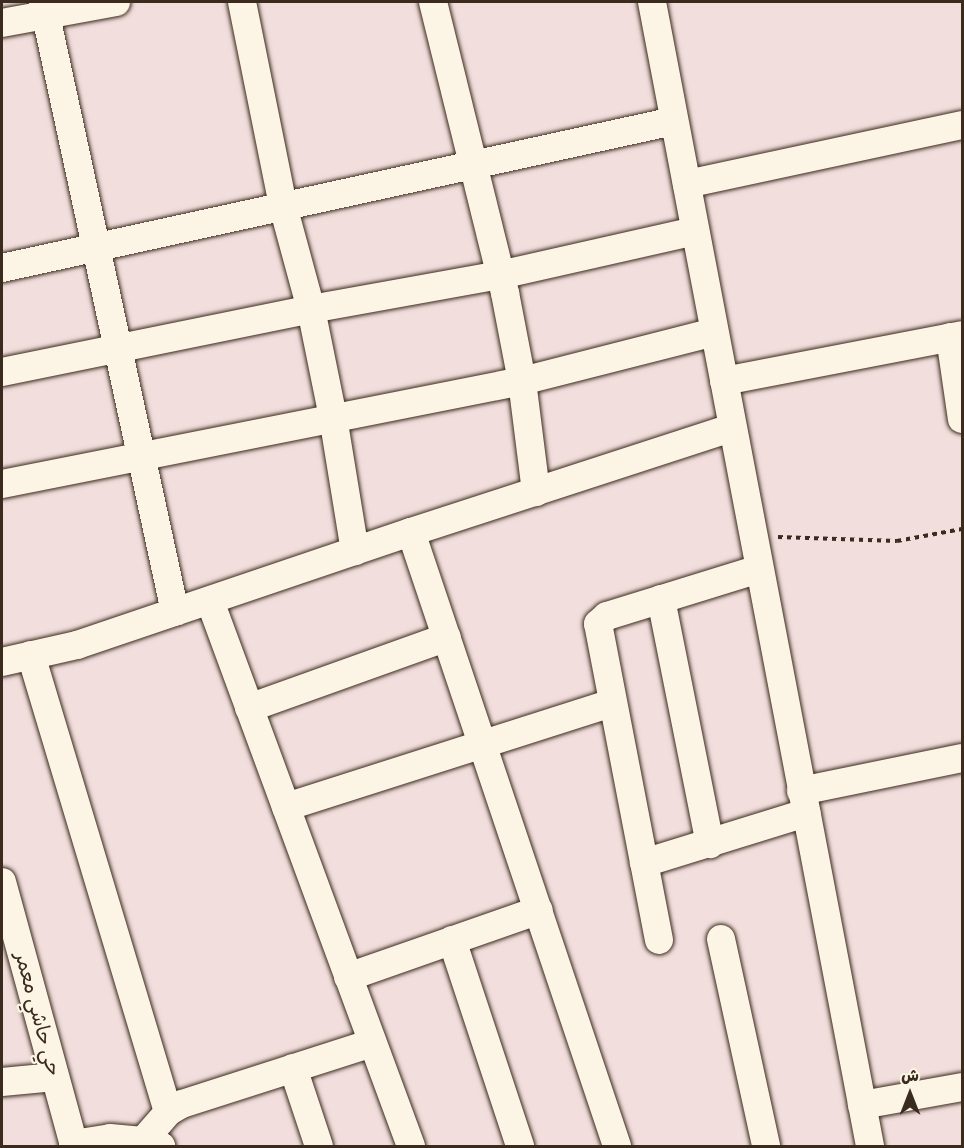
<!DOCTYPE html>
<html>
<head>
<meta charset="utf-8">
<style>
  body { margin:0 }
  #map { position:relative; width:964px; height:1148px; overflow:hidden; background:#f2dfdd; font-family:Itim,"Playpen Sans Arabic",sans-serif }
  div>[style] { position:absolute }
  .path>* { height:4px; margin-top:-2px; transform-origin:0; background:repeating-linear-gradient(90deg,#3b2a1e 0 4.5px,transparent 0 9px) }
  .roads { filter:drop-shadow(0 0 2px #3b2a1e) drop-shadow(0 0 2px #3b2a1e) }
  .minor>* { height:28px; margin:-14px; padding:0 14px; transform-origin:14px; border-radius:14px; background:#fcf5e5 }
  span { translate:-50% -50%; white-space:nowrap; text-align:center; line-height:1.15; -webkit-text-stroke:4.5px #fcf5e5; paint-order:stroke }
  .street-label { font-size:20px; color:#3b2a1e }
  .frame { position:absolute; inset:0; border:3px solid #3b2a1e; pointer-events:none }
  .north { position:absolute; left:880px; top:1064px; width:60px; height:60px; -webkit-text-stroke:4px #fcf5e5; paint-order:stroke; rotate:0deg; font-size:16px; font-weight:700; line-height:24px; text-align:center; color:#3b2a1e }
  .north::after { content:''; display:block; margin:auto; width:21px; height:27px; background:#3b2a1e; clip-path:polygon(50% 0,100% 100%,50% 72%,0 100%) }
</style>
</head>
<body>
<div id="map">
  <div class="path">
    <i style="left:778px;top:537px;width:119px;rotate:1.9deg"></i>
    <i style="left:897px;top:541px;width:66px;rotate:-10.5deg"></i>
  </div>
  <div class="roads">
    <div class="minor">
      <i style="left:43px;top:2px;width:624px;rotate:77.79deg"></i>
      <i style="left:242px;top:2px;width:208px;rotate:78.6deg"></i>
      <i style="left:283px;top:206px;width:107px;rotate:74.8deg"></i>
      <i style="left:311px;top:309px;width:110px;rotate:78.5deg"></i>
      <i style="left:333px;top:417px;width:136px;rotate:80.7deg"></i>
      <i style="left:433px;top:2px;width:300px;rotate:76.1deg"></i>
      <i style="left:505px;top:293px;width:90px;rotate:79.1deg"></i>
      <i style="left:522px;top:381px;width:112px;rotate:82.8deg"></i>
      <i style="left:652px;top:2px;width:1165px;rotate:79.21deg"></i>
      <i style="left:2px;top:23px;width:116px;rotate:-10.4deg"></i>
      <i style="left:687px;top:184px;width:281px;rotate:-12.1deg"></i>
      <i style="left:2px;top:268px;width:688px;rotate:-12.34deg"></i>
      <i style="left:950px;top:337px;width:83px;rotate:81.7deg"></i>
      <i style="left:2px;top:372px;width:315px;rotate:-11.5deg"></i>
      <i style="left:311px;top:309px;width:192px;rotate:-10.2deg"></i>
      <i style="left:500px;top:275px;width:200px;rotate:-12.7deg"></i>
      <i style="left:724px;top:381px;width:242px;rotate:-10.9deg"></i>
      <i style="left:2px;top:484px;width:530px;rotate:-11.2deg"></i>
      <i style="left:522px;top:381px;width:198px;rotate:-14.3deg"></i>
      <i style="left:411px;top:532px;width:648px;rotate:71.45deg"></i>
      <i style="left:661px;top:599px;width:250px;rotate:78.7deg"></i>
      <i style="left:210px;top:601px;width:581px;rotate:69.76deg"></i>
      <i style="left:31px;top:655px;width:477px;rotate:73.3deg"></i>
      <i style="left:2px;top:662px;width:77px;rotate:-12.8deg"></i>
      <i style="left:77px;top:645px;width:353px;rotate:-18.7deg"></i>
      <i style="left:411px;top:532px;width:337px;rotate:-18deg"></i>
      <i style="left:249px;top:708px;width:210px;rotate:-19.7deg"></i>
      <i style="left:801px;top:791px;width:164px;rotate:-11.6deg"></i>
      <i style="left:286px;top:807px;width:342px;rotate:-17.7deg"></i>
      <i style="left:644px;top:863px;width:170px;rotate:-17.2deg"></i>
      <i style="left:2px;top:882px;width:274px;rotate:74.7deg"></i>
      <i style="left:721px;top:939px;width:212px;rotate:77.7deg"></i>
      <i style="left:452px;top:940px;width:217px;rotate:71.7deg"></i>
      <i style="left:659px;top:940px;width:322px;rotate:-100.9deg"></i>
      <i style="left:598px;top:624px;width:12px;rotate:-42deg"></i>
      <i style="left:607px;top:616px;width:159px;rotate:-17.2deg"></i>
      <i style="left:348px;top:977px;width:202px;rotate:-19.3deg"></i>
      <i style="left:293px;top:1068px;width:82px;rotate:71.6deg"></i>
      <i style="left:2px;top:1082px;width:53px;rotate:-5.4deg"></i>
      <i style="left:862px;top:1105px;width:102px;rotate:-10.2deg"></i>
      <i style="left:143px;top:1141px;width:38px;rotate:-49deg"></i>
      <i style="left:168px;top:1112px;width:16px;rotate:-30deg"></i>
      <i style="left:182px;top:1104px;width:200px;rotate:-17.8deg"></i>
      <i style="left:73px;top:1144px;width:37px;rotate:-9deg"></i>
      <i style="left:110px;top:1138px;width:33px;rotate:5deg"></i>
      <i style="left:143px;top:1141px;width:19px;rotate:16deg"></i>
    </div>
  </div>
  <div class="street-label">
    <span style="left:38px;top:1014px;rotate:75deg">حي حاشي معمر</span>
  </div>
  <div class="frame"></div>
  <div class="north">ش</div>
</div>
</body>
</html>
